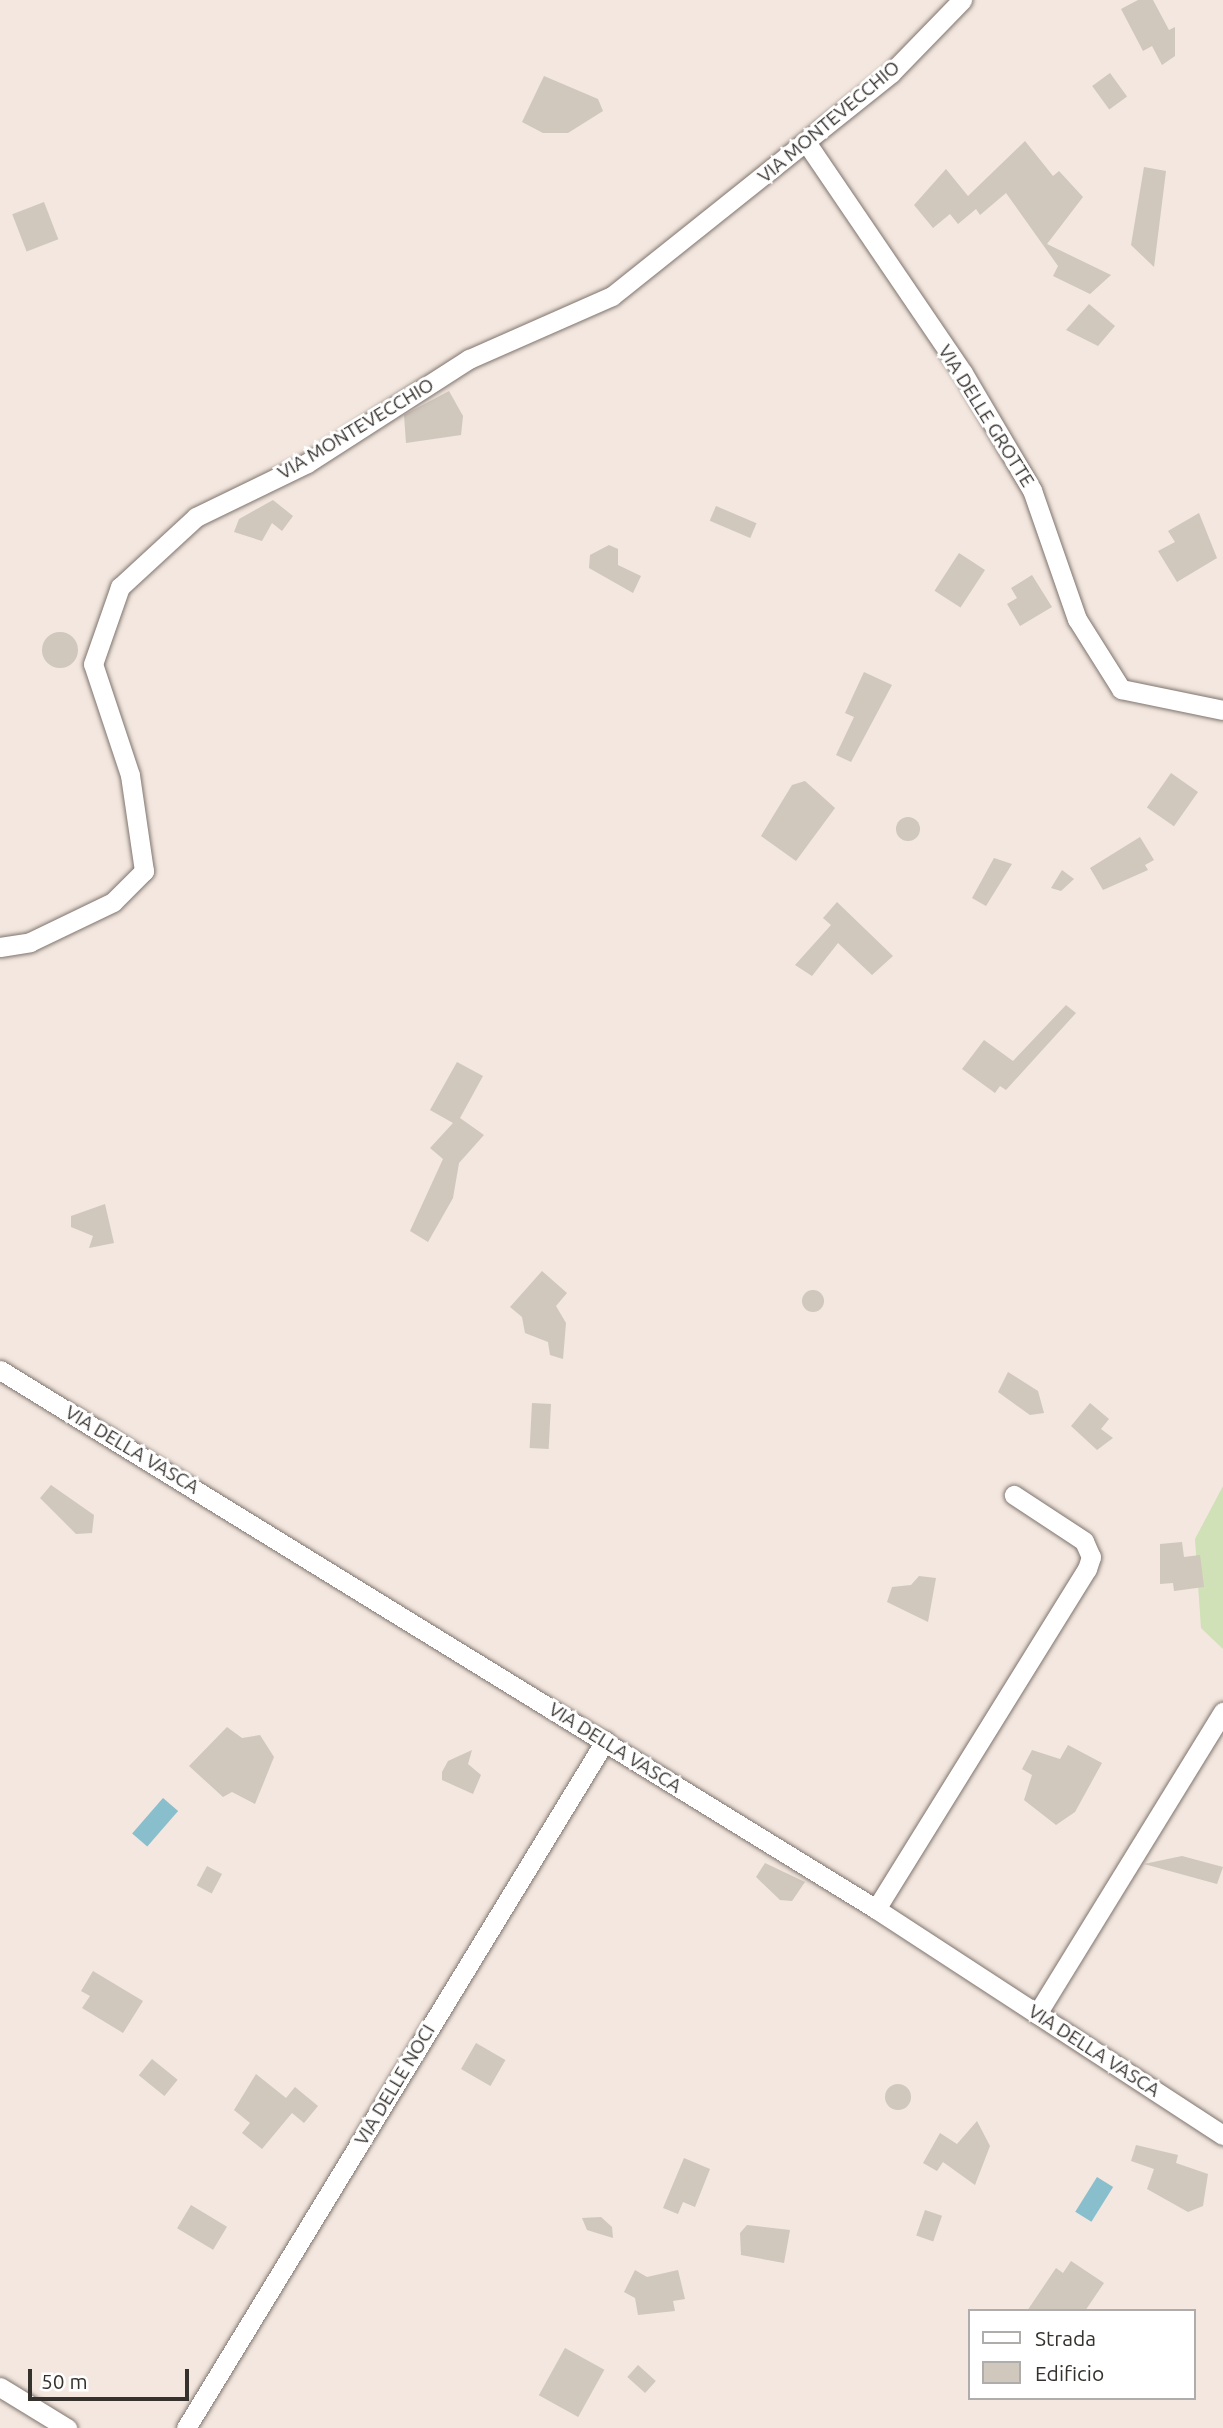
<!DOCTYPE html>
<html>
<head>
<meta charset="utf-8">
<style>
  body { margin:0 }
  #map { position:relative; width:1223px; height:2428px; overflow:hidden; background:#f3e7df; font-family:Ubuntu,sans-serif }
  div>[style] { position:absolute }
  .green>* { inset:0; background:#d0e0b7 }
  .water>* { inset:0; background:#89becc; transform-origin:0 0 }
  .building>* { inset:0; background:#d0c7bd; transform-origin:0 0 }
  .round { border-radius:50% }
  .roads { filter:drop-shadow(0 0 2px #7f746d) drop-shadow(0 0 2px #7f746d) }
  .street>* { height:19px; margin:-9.5px; padding:0 9.5px; transform-origin:9.5px; border-radius:9.5px; background:#fff }
  span { translate:-50% -50%; white-space:nowrap; text-align:center; line-height:1.15; -webkit-text-stroke:6px #fff; paint-order:stroke }
  .street-label { font-size:19px; color:#35312d }
  .legend { position:absolute; left:968px; top:2309px; width:228px; height:91px; box-sizing:border-box; background:#fff; border:2px solid #aeadab; margin:0; padding:9px 12px; list-style:none; font-size:21px; color:#35312d }
  .legend li { display:flex; align-items:center; gap:14px; height:35px }
  .legend b { width:35px; border:2px solid #aeadab }
  .scale { position:absolute; left:28px; top:2369px; width:161px; height:32px; box-sizing:border-box; border:4px solid #35312d; border-top:0; padding-left:9px; font-size:21px; line-height:24px; white-space:nowrap; color:#35312d; -webkit-text-stroke:5px #fff; paint-order:stroke }
</style>
</head>
<body>
<div id="map">
  <div class="green">
    <i style="clip-path:polygon(1223px 1486px,1223px 1649px,1201px 1628px,1195px 1539px)"></i>
  </div>
  <div class="water">
    <i style="left:163px;top:1798px;width:20px;height:47px;rotate:41deg"></i>
    <i style="left:1097px;top:2177px;width:19px;height:41px;rotate:32deg"></i>
  </div>
  <div class="building">
    <i style="clip-path:polygon(1138px 0,1153px 0,1169px 30px,1175px 27px,1175px 56px,1162px 65px,1152px 46px,1143px 51px,1121px 9px)"></i>
    <i style="left:1110px;top:73px;width:29px;height:22px;rotate:54deg"></i>
    <i style="clip-path:polygon(544px 76px,598px 99px,603px 111px,568px 133px,543px 133px,522px 122px)"></i>
    <i style="clip-path:polygon(1025px 141px,1053px 176px,1059px 171px,1083px 197px,1047px 244px,1111px 275px,1090px 294px,1053px 276px,1058px 266px,1006px 193px,980px 215px,976px 209px,958px 224px,950px 214px,933px 228px,914px 205px,946px 169px,968px 196px)"></i>
    <i style="clip-path:polygon(1144px 167px,1166px 171px,1154px 267px,1131px 245px)"></i>
    <i style="left:44px;top:202px;width:40px;height:34px;rotate:69deg"></i>
    <i style="clip-path:polygon(1089px 304px,1115px 326px,1098px 346px,1066px 330px)"></i>
    <i style="clip-path:polygon(449px 391px,463px 416px,461px 435px,406px 443px,404px 415px)"></i>
    <i style="clip-path:polygon(273px 500px,293px 516px,282px 531px,272px 523px,262px 541px,234px 532px,239px 519px)"></i>
    <i style="left:716px;top:506px;width:44px;height:16px;rotate:23deg"></i>
    <i style="clip-path:polygon(1199px 513px,1217px 558px,1177px 582px,1158px 551px,1175px 542px,1168px 531px)"></i>
    <i style="clip-path:polygon(609px 545px,618px 549px,618px 565px,641px 576px,633px 593px,589px 568px,590px 555px)"></i>
    <i style="left:959px;top:553px;width:31px;height:45px;rotate:33deg"></i>
    <i style="clip-path:polygon(1032px 575px,1052px 607px,1020px 626px,1007px 604px,1017px 598px,1011px 588px)"></i>
    <i class="round" style="left:42px;top:632px;width:36px;height:36px"></i>
    <i style="clip-path:polygon(864px 672px,892px 685px,851px 762px,836px 755px,854px 717px,845px 713px)"></i>
    <i style="left:1171px;top:773px;width:33px;height:42px;rotate:35deg"></i>
    <i style="clip-path:polygon(805px 781px,835px 808px,796px 861px,761px 836px,792px 785px)"></i>
    <i class="round" style="left:896px;top:817px;width:24px;height:24px"></i>
    <i style="clip-path:polygon(1140px 837px,1154px 860px,1145px 865px,1148px 870px,1103px 890px,1090px 868px)"></i>
    <i style="clip-path:polygon(994px 858px,1012px 864px,986px 906px,972px 898px)"></i>
    <i style="clip-path:polygon(1062px 870px,1074px 879px,1061px 891px,1051px 888px)"></i>
    <i style="clip-path:polygon(837px 902px,893px 956px,872px 975px,838px 943px,812px 976px,795px 965px,831px 925px,823px 918px)"></i>
    <i style="clip-path:polygon(1066px 1005px,1076px 1013px,1006px 1090px,1000px 1086px,995px 1093px,962px 1069px,984px 1040px,1013px 1061px)"></i>
    <i style="clip-path:polygon(457px 1062px,483px 1076px,460px 1118px,484px 1135px,459px 1163px,453px 1198px,428px 1242px,410px 1231px,443px 1159px,430px 1148px,453px 1123px,430px 1110px)"></i>
    <i style="clip-path:polygon(105px 1204px,114px 1243px,89px 1248px,93px 1236px,71px 1227px,71px 1216px)"></i>
    <i style="clip-path:polygon(542px 1271px,567px 1293px,556px 1306px,566px 1323px,563px 1359px,550px 1355px,548px 1342px,525px 1333px,522px 1317px,510px 1307px)"></i>
    <i class="round" style="left:802px;top:1290px;width:22px;height:22px"></i>
    <i style="clip-path:polygon(1008px 1372px,1038px 1391px,1044px 1413px,1030px 1415px,998px 1392px)"></i>
    <i style="left:532px;top:1403px;width:19px;height:45px;rotate:3deg"></i>
    <i style="clip-path:polygon(1090px 1403px,1109px 1419px,1101px 1429px,1113px 1438px,1097px 1450px,1071px 1426px)"></i>
    <i style="clip-path:polygon(51px 1485px,94px 1515px,92px 1533px,76px 1534px,40px 1498px)"></i>
    <i style="clip-path:polygon(1182px 1542px,1184px 1557px,1200px 1555px,1204px 1587px,1174px 1591px,1173px 1583px,1160px 1584px,1160px 1544px)"></i>
    <i style="clip-path:polygon(919px 1576px,936px 1578px,928px 1622px,887px 1602px,892px 1587px,911px 1585px)"></i>
    <i style="clip-path:polygon(227px 1727px,242px 1738px,260px 1735px,274px 1757px,255px 1804px,232px 1792px,223px 1797px,189px 1766px)"></i>
    <i style="clip-path:polygon(1068px 1745px,1102px 1763px,1075px 1812px,1056px 1825px,1024px 1800px,1032px 1775px,1022px 1769px,1032px 1750px,1060px 1759px)"></i>
    <i style="clip-path:polygon(472px 1750px,468px 1764px,481px 1775px,473px 1794px,442px 1780px,442px 1772px,448px 1761px)"></i>
    <i style="clip-path:polygon(1182px 1856px,1223px 1867px,1217px 1884px,1144px 1864px)"></i>
    <i style="clip-path:polygon(765px 1863px,805px 1882px,792px 1901px,780px 1900px,756px 1877px)"></i>
    <i style="left:207px;top:1866px;width:17px;height:22px;rotate:28deg"></i>
    <i style="clip-path:polygon(93px 1971px,143px 2001px,123px 2033px,82px 2008px,90px 1996px,81px 1991px)"></i>
    <i style="left:476px;top:2043px;width:34px;height:30px;rotate:30deg"></i>
    <i style="left:152px;top:2059px;width:33px;height:21px;rotate:39deg"></i>
    <i style="clip-path:polygon(256px 2074px,286px 2098px,295px 2087px,318px 2106px,304px 2123px,292px 2113px,262px 2149px,242px 2133px,250px 2123px,234px 2110px)"></i>
    <i class="round" style="left:885px;top:2084px;width:26px;height:26px"></i>
    <i style="clip-path:polygon(977px 2121px,990px 2146px,975px 2185px,943px 2162px,937px 2171px,923px 2163px,940px 2133px,957px 2144px)"></i>
    <i style="clip-path:polygon(1136px 2145px,1178px 2155px,1176px 2163px,1208px 2174px,1203px 2206px,1188px 2212px,1147px 2189px,1154px 2169px,1131px 2161px)"></i>
    <i style="clip-path:polygon(684px 2158px,710px 2169px,695px 2207px,683px 2202px,678px 2214px,663px 2208px)"></i>
    <i style="left:191px;top:2205px;width:42px;height:27px;rotate:31deg"></i>
    <i style="left:925px;top:2210px;width:18px;height:27px;rotate:19deg"></i>
    <i style="clip-path:polygon(601px 2217px,612px 2227px,613px 2238px,587px 2230px,582px 2218px)"></i>
    <i style="clip-path:polygon(747px 2225px,790px 2230px,784px 2263px,741px 2255px,740px 2233px)"></i>
    <i style="clip-path:polygon(1071px 2261px,1104px 2283px,1085px 2311px,1027px 2311px,1056px 2268px,1063px 2273px)"></i>
    <i style="clip-path:polygon(635px 2270px,647px 2277px,678px 2270px,685px 2299px,673px 2301px,675px 2311px,638px 2315px,635px 2298px,624px 2292px)"></i>
    <i style="left:565px;top:2348px;width:45px;height:54px;rotate:29deg"></i>
    <i style="left:638px;top:2365px;width:24px;height:16px;rotate:42deg"></i>
  </div>
  <div class="roads">
    <div class="street">
      <i style="left:806px;top:142px;width:279px;rotate:55.8deg"></i>
      <i style="left:963px;top:373px;width:136px;rotate:59.5deg"></i>
      <i style="left:1032px;top:490px;width:137px;rotate:70.8deg"></i>
      <i style="left:1077px;top:619px;width:83px;rotate:57.8deg"></i>
      <i style="left:1121px;top:689px;width:104px;rotate:11.6deg"></i>
      <i style="left:0;top:947px;width:30px;rotate:-9deg"></i>
      <i style="left:30px;top:942px;width:92px;rotate:-25.7deg"></i>
      <i style="left:113px;top:902px;width:44px;rotate:-45deg"></i>
      <i style="left:144px;top:871px;width:97px;rotate:-98.3deg"></i>
      <i style="left:130px;top:775px;width:117px;rotate:-108.4deg"></i>
      <i style="left:93px;top:664px;width:82px;rotate:-70.7deg"></i>
      <i style="left:120px;top:587px;width:103px;rotate:-42.6deg"></i>
      <i style="left:196px;top:517px;width:123px;rotate:-25.9deg"></i>
      <i style="left:307px;top:463px;width:193px;rotate:-32.7deg"></i>
      <i style="left:469px;top:359px;width:156px;rotate:-23.8deg"></i>
      <i style="left:612px;top:296px;width:357px;rotate:-38.6deg"></i>
      <i style="left:891px;top:73px;width:102px;rotate:-45.8deg"></i>
      <i style="left:0;top:1370px;width:1029px;rotate:31.6deg"></i>
      <i style="left:876px;top:1909px;width:414px;rotate:33.1deg"></i>
      <i style="left:876px;top:1909px;width:400px;rotate:-58.2deg"></i>
      <i style="left:1087px;top:1569px;width:13px;rotate:-72deg"></i>
      <i style="left:1091px;top:1557px;width:17px;rotate:-114deg"></i>
      <i style="left:1084px;top:1541px;width:84px;rotate:-146.7deg"></i>
      <i style="left:1037px;top:2014px;width:355px;rotate:-58.4deg"></i>
      <i style="left:0;top:2387px;width:79px;rotate:31.5deg"></i>
      <i style="left:186px;top:2428px;width:805px;rotate:-58.62deg"></i>
    </div>
  </div>
  <div class="street-label">
    <span style="left:829px;top:122px;rotate:-40deg">VIA MONTEVECCHIO</span>
    <span style="left:986px;top:416px;rotate:58deg">VIA DELLE GROTTE</span>
    <span style="left:356px;top:429px;rotate:-31deg">VIA MONTEVECCHIO</span>
    <span style="left:132px;top:1450px;rotate:31deg">VIA DELLA VASCA</span>
    <span style="left:615px;top:1748px;rotate:32deg">VIA DELLA VASCA</span>
    <span style="left:1094px;top:2051px;rotate:33deg">VIA DELLA VASCA</span>
    <span style="left:395px;top:2085px;rotate:-59deg">VIA DELLE NOCI</span>
  </div>
  <ul class="legend">
  <li><b style="height:9px;background:#fff"></b>Strada</li>
  <li><b style="height:19px;background:#d0c7bd"></b>Edificio</li>
  </ul>
  <div class="scale">50 m</div>
</div>
</body>
</html>
